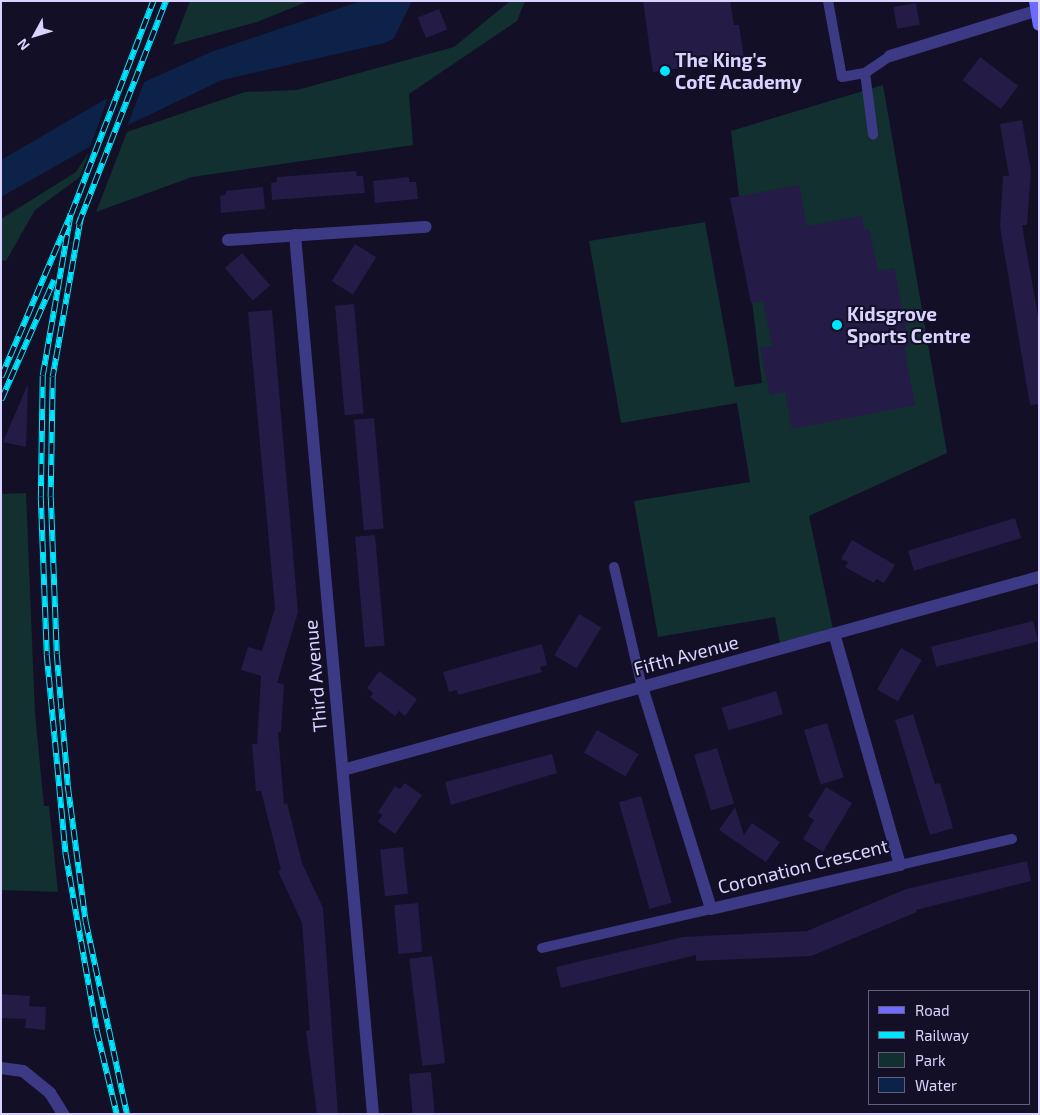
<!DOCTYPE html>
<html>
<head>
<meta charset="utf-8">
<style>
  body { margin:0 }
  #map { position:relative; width:1040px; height:1115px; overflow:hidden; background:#130f26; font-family:"Exo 2",sans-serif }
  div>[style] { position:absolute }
  .green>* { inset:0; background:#12302f }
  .water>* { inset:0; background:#0c2248 }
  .pier>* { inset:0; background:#130f26 }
  .building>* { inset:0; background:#241b47; transform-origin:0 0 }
  .lane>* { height:10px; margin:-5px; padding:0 5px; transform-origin:5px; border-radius:5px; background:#3d3a85 }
  .street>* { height:12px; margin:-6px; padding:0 6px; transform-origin:6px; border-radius:6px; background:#3d3a85 }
  .secondary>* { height:12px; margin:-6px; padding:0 6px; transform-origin:6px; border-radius:6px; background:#6f6bff }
  .rail>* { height:5.5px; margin-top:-2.75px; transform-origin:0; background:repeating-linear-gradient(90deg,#130f26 0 11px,#00e5ff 0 22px); box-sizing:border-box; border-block:1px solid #00e5ff }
  .dots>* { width:14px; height:14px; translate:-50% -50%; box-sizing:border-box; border:2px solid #130f26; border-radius:50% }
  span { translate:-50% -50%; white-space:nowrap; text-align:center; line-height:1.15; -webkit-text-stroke:4px #130f26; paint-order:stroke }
  .poi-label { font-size:19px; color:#d9d4ff; font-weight:700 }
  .left { translate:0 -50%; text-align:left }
  .street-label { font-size:19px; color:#d9d4ff }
  .frame { position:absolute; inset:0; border:2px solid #d9d4ff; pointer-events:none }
  .legend { position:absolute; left:868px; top:990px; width:162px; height:115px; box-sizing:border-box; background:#130f26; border:1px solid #625e7d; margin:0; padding:6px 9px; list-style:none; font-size:15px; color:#d9d4ff }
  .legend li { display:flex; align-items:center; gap:10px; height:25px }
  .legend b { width:25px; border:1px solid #625e7d }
  .north { position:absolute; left:10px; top:10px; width:50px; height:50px; -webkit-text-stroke:4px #130f26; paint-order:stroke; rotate:231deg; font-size:14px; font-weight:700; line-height:20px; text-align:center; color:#d9d4ff }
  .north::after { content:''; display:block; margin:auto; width:18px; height:22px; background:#d9d4ff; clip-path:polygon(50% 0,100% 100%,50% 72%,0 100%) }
</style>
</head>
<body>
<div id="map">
  <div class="green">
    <i style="clip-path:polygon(190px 1px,309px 1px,257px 22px,173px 45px)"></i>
    <i style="clip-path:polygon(510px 1px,525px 1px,517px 21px,409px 94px,413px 145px,192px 177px,96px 212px,127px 132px,245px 92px,297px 90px,454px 47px)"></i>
    <i style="clip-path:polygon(883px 85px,947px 453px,809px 516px,834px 634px,781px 649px,775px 617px,658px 637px,634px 501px,750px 482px,737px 403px,621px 423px,589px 241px,705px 222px,735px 387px,762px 383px,731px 131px)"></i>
    <i style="clip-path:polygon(89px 152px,80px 177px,35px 210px,6px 261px,1px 260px,1px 219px,76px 172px)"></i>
    <i style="clip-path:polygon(26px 493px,35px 713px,44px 806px,49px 806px,58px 892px,1px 890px,1px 494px)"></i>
  </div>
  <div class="water">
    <i style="clip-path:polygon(361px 1px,412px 1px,394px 38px,385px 43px,222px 80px,128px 125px,1px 197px,1px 160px,104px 100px,211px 52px)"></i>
  </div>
  <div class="pier">
    <i style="clip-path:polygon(145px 80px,126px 129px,89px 150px,109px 95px)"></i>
  </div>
  <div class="building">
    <i style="clip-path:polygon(643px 1px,730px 1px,734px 25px,739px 25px,744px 59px,653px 72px)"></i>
    <i style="left:916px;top:3px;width:22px;height:23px;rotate:80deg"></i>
    <i style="left:439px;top:9px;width:22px;height:23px;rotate:68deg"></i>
    <i style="left:980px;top:57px;width:48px;height:29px;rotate:37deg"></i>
    <i style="clip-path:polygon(1022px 120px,1031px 171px,1027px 225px,1022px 225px,1039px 322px,1039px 404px,1030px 405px,1000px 227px,1003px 176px,1009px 176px,1000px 124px)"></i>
    <i style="clip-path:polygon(356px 171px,357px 176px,363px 176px,365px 193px,272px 200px,271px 183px,277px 182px,277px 177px)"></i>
    <i style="clip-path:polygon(409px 177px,409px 182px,416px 182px,418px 199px,375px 203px,373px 181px)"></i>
    <i style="clip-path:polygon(799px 185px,807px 226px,862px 216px,864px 230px,869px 229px,878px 271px,894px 268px,910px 346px,904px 347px,915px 405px,792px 429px,785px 392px,770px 395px,760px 348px,772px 346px,763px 301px,751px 303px,730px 198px)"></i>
    <i style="clip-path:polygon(263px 187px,265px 209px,221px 213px,220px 196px,226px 195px,226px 191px)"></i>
    <i style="left:355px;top:244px;width:25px;height:44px;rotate:32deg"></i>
    <i style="left:242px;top:253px;width:43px;height:23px;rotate:49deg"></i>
    <i style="left:354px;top:304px;width:110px;height:19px;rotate:85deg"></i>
    <i style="clip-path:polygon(272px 310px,298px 612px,277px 683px,284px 684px,281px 732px,278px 732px,284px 804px,287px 803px,302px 863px,323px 908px,338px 1114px,317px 1114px,306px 1031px,310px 1030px,302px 923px,278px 871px,281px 870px,261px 791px,256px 791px,252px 744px,257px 744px,261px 676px,241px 670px,248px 647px,262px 651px,275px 608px,248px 312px)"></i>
    <i style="clip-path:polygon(27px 386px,28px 386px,26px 447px,3px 442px)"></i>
    <i style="left:374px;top:418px;width:111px;height:20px;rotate:85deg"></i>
    <i style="left:1015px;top:518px;width:21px;height:112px;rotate:73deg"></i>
    <i style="left:375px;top:535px;width:111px;height:20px;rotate:85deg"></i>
    <i style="clip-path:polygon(852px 540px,895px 565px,884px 583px,876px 579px,874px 583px,845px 567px,848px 562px,841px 559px)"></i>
    <i style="left:579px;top:614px;width:26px;height:48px;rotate:31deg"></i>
    <i style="left:1033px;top:621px;width:21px;height:105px;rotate:76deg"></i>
    <i style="clip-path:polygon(542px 644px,547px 665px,540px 667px,542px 672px,458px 695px,457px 690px,449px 692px,443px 672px)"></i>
    <i style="left:901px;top:648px;width:24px;height:48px;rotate:30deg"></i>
    <i style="clip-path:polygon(379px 671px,417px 699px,405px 716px,399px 711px,395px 716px,370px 697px,373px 693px,367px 688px)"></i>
    <i style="left:776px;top:691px;width:24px;height:57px;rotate:73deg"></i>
    <i style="clip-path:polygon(913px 714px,935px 784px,940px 783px,953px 828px,930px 835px,895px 720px)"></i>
    <i style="left:827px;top:723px;width:57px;height:24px;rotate:73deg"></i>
    <i style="left:597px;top:730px;width:48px;height:26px;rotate:30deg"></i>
    <i style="left:717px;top:748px;width:58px;height:24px;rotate:73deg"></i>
    <i style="clip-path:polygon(552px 754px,557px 773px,451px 805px,445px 782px)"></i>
    <i style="clip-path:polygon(405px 783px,422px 795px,395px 834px,378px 822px,382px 815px,378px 812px,395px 786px,400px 789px)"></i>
    <i style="clip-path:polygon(826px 787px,852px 803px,823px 852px,803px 839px,814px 820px,808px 816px)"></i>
    <i style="left:641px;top:796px;width:111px;height:23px;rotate:74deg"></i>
    <i style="clip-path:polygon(735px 807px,744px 835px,752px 823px,780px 842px,766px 862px,719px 830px)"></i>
    <i style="left:403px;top:847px;width:47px;height:23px;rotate:84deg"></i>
    <i style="clip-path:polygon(1027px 861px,1031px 881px,916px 910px,917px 912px,811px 956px,696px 961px,696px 955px,561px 988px,556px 967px,683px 937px,807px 931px,906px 889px)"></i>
    <i style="left:418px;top:903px;width:49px;height:24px;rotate:85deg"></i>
    <i style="left:432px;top:956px;width:108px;height:23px;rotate:83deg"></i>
    <i style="clip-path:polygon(1px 994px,30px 996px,29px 1006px,46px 1007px,45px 1030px,25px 1028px,26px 1019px,1px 1018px)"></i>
    <i style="left:431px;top:1072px;width:42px;height:22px;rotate:85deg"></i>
  </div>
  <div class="lane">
    <i style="left:828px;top:1px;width:77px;rotate:79.6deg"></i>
    <i style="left:842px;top:77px;width:23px;rotate:-10deg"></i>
    <i style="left:865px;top:73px;width:30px;rotate:-34deg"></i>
    <i style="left:865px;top:73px;width:62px;rotate:82.5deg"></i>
    <i style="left:614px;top:567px;width:123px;rotate:76.9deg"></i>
    <i style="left:900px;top:865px;width:115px;rotate:-13.1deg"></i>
    <i style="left:542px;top:948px;width:173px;rotate:-13deg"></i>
  </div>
  <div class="street">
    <i style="left:890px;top:56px;width:156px;rotate:-17.2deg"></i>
    <i style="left:295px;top:235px;width:882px;rotate:84.93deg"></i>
    <i style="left:228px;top:240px;width:198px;rotate:-3.8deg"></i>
    <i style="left:642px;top:687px;width:232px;rotate:72.7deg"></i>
    <i style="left:711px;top:909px;width:194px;rotate:-13.1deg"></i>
    <i style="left:900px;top:865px;width:240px;rotate:-105.9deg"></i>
    <i style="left:343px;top:770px;width:722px;rotate:-15.5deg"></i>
    <i style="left:1px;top:1068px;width:22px;rotate:8deg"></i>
    <i style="left:23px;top:1071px;width:35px;rotate:39deg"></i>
    <i style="left:50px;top:1093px;width:25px;rotate:58deg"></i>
  </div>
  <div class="secondary">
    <i style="left:1035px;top:1px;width:24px;rotate:81deg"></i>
  </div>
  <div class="rail">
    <i style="left:71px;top:214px;width:164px;rotate:99.8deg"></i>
    <i style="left:43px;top:376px;width:121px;rotate:90.9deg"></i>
    <i style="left:41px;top:497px;width:158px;rotate:87.8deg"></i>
    <i style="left:47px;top:655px;width:201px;rotate:84.6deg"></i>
    <i style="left:66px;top:855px;width:179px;rotate:80deg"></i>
    <i style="left:97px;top:1031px;width:85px;rotate:76.5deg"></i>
    <i style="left:81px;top:218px;width:161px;rotate:100deg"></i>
    <i style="left:53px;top:377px;width:120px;rotate:91deg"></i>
    <i style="left:51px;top:497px;width:157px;rotate:87.8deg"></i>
    <i style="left:57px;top:654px;width:132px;rotate:85.2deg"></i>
    <i style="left:68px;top:786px;width:137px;rotate:82.5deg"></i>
    <i style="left:86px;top:922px;width:196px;rotate:77.9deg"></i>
    <i style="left:78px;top:225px;width:241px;rotate:-68.6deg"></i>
    <i style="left:1px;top:377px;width:177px;rotate:-66.8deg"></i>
    <i style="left:71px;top:214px;width:228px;rotate:-68.9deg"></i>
    <i style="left:1px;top:400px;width:131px;rotate:-66.2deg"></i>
  </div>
  <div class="dots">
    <i style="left:665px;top:71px;background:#00e5ff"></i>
    <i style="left:837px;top:325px;background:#00e5ff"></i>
  </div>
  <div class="poi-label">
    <span class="left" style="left:675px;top:71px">The King's<br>CofE Academy</span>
    <span class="left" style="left:847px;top:325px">Kidsgrove<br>Sports Centre</span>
  </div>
  <div class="street-label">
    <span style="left:686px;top:655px;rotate:-15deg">Fifth Avenue</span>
    <span style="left:315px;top:676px;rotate:-95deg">Third Avenue</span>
    <span style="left:803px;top:866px;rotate:-14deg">Coronation Crescent</span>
  </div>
  <div class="frame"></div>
  <ul class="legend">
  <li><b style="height:6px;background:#6f6bff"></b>Road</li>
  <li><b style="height:6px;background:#00e5ff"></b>Railway</li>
  <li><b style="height:14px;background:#12302f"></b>Park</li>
  <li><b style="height:14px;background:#0c2248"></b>Water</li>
  </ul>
  <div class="north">N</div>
</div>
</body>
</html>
